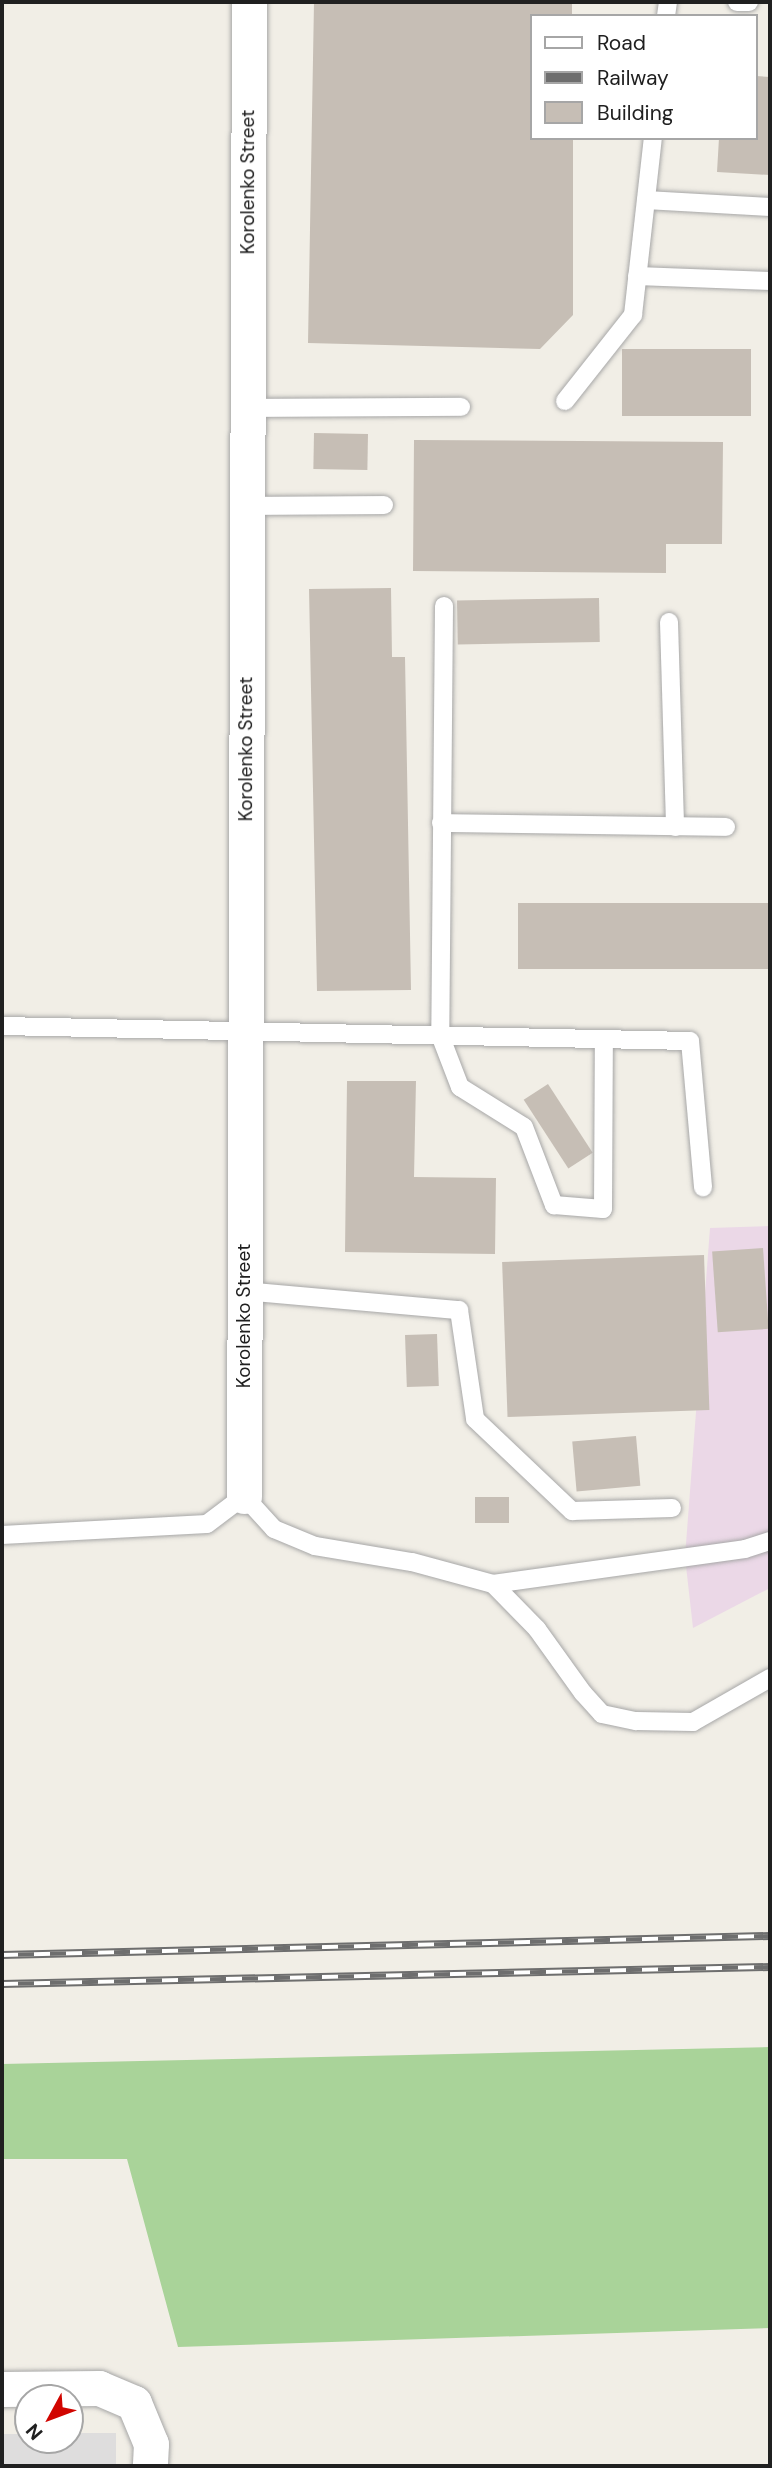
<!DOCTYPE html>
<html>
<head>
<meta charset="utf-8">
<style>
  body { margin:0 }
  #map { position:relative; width:772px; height:2468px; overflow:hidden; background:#f1eee6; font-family:"DM Sans",sans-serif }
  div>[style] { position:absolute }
  .residential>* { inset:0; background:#dedddd }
  .industrial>* { inset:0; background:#ebd8e7 }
  .forest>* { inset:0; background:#a9d399 }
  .building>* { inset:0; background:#c6beb5; transform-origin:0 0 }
  .roads { filter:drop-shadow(0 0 2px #a7a7a7) drop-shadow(0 0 2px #a7a7a7) }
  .lane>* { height:18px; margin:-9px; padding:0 9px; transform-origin:9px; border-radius:9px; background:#fff }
  .street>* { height:35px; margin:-17.5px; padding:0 17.5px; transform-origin:17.5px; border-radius:17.5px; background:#fff }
  .rail>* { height:8px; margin-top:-4px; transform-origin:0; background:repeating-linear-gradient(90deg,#fff 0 16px,#6e6e6e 0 32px); box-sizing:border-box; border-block:2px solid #6e6e6e }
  span { translate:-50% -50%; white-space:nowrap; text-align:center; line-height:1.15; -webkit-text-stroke:5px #fff; paint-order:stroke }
  .street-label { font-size:19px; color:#202020 }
  .frame { position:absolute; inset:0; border:4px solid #202020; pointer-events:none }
  .legend { position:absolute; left:530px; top:14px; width:228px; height:126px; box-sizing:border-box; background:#fff; border:2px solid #a6a6a6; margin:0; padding:9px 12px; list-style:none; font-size:21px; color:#202020 }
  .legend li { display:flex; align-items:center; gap:14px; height:35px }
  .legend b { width:35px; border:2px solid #a6a6a6 }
  .north { position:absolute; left:14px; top:2384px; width:70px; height:70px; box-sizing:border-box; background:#fff; border:2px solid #a6a6a6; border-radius:50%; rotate:229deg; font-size:19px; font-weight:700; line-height:28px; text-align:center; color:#202020 }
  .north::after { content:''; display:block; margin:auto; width:24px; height:32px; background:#d10500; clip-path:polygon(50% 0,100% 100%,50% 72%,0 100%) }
</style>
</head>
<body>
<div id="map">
  <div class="residential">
    <i style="clip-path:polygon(70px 2433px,116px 2433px,116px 2466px,2px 2466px,2px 2434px,28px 2434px,28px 2440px,70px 2440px)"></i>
  </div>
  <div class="industrial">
    <i style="clip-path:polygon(770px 1226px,770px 1588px,693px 1628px,685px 1557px,710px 1228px)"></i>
  </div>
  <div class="forest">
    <i style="clip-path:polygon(770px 2047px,770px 2328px,178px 2347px,127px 2159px,2px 2159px,2px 2064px)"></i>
  </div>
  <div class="building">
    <i style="clip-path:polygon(314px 2px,572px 2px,572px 16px,532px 16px,532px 138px,573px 138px,573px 315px,540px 349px,308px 343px)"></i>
    <i style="clip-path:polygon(756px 76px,770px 77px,770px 175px,717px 172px,719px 138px,756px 138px)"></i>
    <i style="left:622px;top:349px;width:129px;height:67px"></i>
    <i style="left:314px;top:433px;width:54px;height:36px;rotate:1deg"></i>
    <i style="clip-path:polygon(414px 440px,723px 442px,722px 544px,666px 544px,666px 573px,413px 571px)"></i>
    <i style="clip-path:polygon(391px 588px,392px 657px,405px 657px,411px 990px,317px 991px,309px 589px)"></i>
    <i style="left:599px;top:598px;width:44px;height:142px;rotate:89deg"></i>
    <i style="left:518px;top:903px;width:252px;height:66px"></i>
    <i style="clip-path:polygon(347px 1081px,416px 1081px,414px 1177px,496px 1178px,495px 1254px,345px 1252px)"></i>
    <i style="left:548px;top:1084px;width:82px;height:29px;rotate:57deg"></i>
    <i style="left:763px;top:1248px;width:81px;height:51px;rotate:86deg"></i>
    <i style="left:704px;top:1255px;width:155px;height:202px;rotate:88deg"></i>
    <i style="left:437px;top:1334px;width:52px;height:32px;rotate:88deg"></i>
    <i style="left:636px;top:1436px;width:50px;height:64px;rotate:85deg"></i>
    <i style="left:509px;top:1497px;width:26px;height:34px;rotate:90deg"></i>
  </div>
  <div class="roads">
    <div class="lane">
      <i style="left:737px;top:2px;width:12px"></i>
      <i style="left:666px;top:16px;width:14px;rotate:-82deg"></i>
      <i style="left:646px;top:200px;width:124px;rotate:3.2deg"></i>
      <i style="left:637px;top:276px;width:133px;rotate:2.2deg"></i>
      <i style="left:565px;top:401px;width:110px;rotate:-51.7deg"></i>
      <i style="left:633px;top:315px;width:178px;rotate:-83.6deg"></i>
      <i style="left:247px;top:408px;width:214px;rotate:-0.3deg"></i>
      <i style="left:247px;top:506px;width:137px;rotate:-0.4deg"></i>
      <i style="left:444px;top:606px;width:429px;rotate:90.5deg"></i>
      <i style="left:440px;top:1035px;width:56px;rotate:69deg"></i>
      <i style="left:460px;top:1087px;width:75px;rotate:32deg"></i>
      <i style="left:524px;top:1127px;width:84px;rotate:69deg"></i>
      <i style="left:554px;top:1205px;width:49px;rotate:4.7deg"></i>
      <i style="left:603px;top:1209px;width:170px;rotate:-89.7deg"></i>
      <i style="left:669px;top:622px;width:205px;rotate:88.3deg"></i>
      <i style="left:441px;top:823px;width:285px;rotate:0.8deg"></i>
      <i style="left:2px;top:1026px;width:688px;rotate:1.25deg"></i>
      <i style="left:690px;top:1041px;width:147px;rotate:84.9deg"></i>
      <i style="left:244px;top:1291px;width:216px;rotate:5.1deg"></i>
      <i style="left:459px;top:1310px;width:110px;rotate:81.6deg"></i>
      <i style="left:475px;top:1419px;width:134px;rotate:43.5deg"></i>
      <i style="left:572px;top:1511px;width:100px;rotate:-1.7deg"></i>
      <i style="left:2px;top:1535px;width:205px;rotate:-3.1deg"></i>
      <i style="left:207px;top:1524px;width:46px;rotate:-37.1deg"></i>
      <i style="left:244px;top:1496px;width:45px;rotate:47.7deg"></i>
      <i style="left:274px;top:1529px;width:44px;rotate:22.5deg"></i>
      <i style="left:315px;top:1546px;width:98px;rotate:9.4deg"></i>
      <i style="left:412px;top:1562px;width:84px;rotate:15.2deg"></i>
      <i style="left:493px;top:1584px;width:63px;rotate:45.6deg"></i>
      <i style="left:537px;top:1629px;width:79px;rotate:54.3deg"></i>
      <i style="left:583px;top:1693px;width:28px;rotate:48deg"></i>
      <i style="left:602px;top:1714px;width:35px;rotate:12deg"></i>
      <i style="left:636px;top:1721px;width:57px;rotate:1deg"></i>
      <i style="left:693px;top:1722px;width:89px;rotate:-29.7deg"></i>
      <i style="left:493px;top:1584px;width:254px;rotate:-7.9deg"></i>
      <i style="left:745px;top:1549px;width:26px;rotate:-18deg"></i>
    </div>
    <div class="street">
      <i style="left:244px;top:1496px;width:1494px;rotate:-89.81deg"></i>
      <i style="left:2px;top:2389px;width:97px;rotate:-0.6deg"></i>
      <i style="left:99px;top:2388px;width:38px;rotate:23deg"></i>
      <i style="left:134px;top:2403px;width:44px;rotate:67.5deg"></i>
      <i style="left:151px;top:2444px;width:22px;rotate:93deg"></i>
    </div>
  </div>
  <div class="rail">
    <i style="left:2px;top:1955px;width:768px;rotate:-1.42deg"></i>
    <i style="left:2px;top:1984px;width:768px;rotate:-1.27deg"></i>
  </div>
  <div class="street-label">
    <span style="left:248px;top:182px;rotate:-90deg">Korolenko Street</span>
    <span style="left:246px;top:749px;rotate:-90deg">Korolenko Street</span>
    <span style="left:244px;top:1316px;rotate:-90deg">Korolenko Street</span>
  </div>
  <div class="frame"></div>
  <ul class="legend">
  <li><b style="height:9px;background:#fff"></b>Road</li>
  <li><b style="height:9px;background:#6e6e6e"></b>Railway</li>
  <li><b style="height:19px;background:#c6beb5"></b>Building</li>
  </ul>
  <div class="north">N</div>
</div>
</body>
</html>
